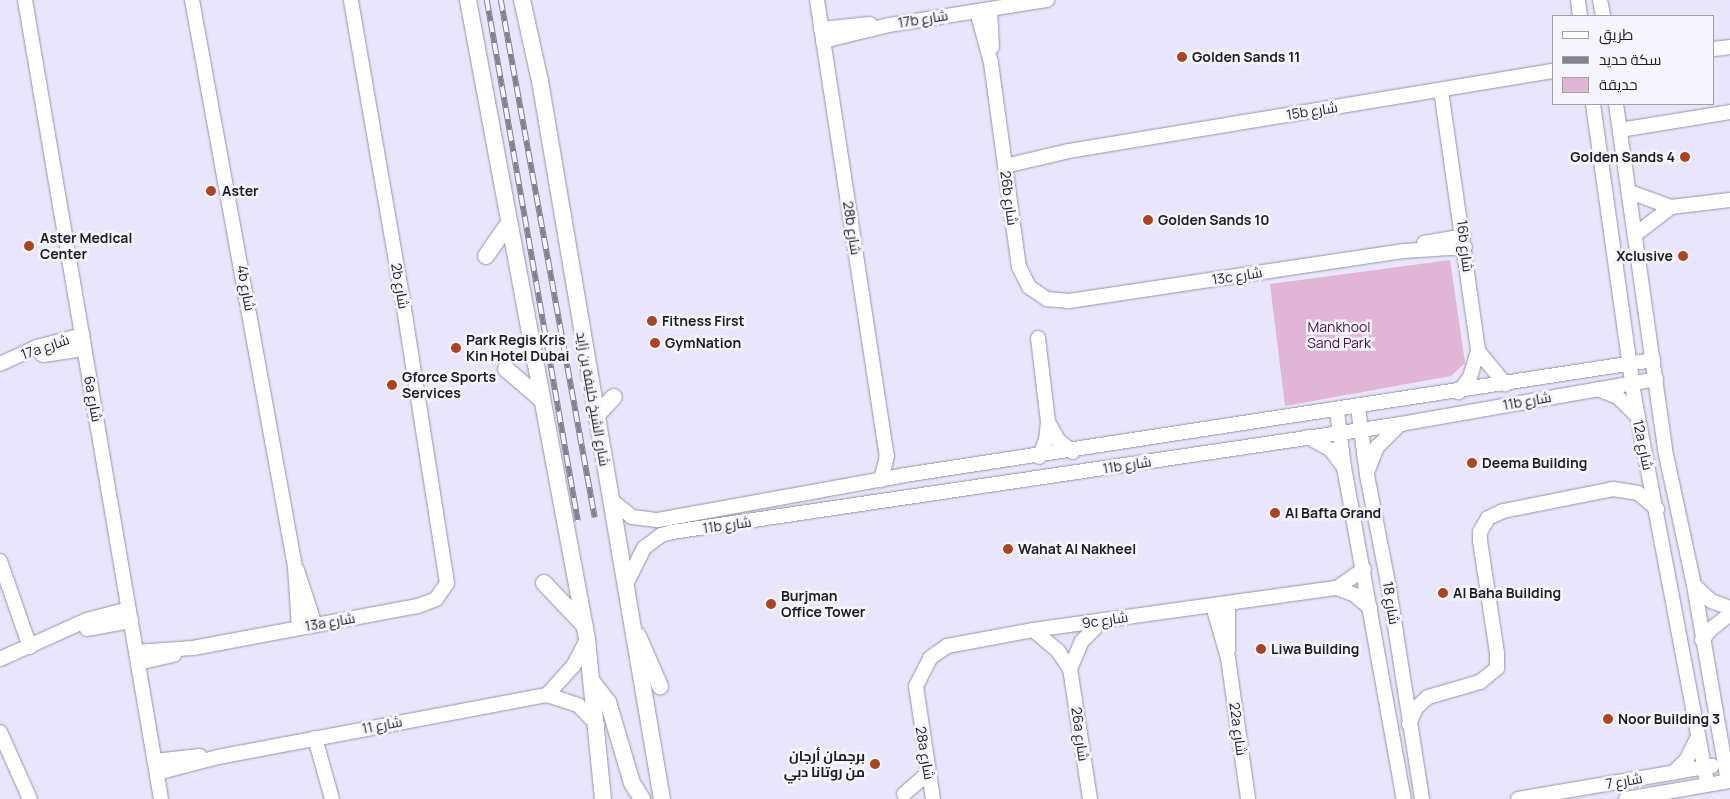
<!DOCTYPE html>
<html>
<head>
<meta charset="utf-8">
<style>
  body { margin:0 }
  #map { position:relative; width:1730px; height:799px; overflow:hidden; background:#e9e5fc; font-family:Manrope,Cairo,sans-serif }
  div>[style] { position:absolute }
  .green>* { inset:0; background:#e1b5d5 }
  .roads { filter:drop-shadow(0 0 1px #9794a9) drop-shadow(0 0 1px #9794a9) }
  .minor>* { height:14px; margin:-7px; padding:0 7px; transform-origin:7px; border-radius:7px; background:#fff }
  .major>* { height:16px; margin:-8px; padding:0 8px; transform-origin:8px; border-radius:8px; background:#fff }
  .rail>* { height:5.5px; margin-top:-2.75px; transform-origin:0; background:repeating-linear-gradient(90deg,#f6f4fd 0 11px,#838190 0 22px); box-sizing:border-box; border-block:1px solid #838190 }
  .dots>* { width:14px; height:14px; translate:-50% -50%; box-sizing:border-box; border:2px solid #f6f4fd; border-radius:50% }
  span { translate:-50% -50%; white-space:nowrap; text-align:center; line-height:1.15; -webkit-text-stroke:5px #f6f4fd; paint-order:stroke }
  .street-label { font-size:14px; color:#1e1d25 }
  .poi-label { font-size:14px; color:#1e1d25; font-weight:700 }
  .left { translate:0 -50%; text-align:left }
  .right { translate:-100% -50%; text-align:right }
  .park-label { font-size:14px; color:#4b0e41 }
  .legend { position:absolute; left:1552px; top:15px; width:162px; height:90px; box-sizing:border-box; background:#f6f4fd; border:1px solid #a09ea7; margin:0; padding:6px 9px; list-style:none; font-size:15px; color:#1e1d25 }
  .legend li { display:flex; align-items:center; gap:10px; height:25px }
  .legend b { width:25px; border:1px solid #a09ea7 }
</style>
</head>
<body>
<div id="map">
  <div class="green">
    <i style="clip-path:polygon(1450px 260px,1465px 363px,1451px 376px,1285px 406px,1270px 284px)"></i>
  </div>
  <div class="roads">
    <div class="minor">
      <i style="left:25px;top:0;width:810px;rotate:80.34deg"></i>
      <i style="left:192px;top:0;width:576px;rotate:79.7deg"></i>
      <i style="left:295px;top:567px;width:61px;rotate:86.2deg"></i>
      <i style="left:817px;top:0;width:461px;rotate:81.3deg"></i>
      <i style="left:887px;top:456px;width:25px;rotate:104deg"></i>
      <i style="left:1578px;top:0;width:16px;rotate:83deg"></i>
      <i style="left:1600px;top:0;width:16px;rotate:79deg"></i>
      <i style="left:990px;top:9px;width:38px;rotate:87deg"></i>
      <i style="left:977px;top:11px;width:54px;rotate:74.9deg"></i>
      <i style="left:991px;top:63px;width:206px;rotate:82.2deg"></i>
      <i style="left:1019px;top:267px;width:22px;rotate:63deg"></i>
      <i style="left:1029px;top:287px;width:22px;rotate:34deg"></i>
      <i style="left:1047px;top:299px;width:22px;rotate:5deg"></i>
      <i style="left:1069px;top:301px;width:339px;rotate:-8.5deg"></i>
      <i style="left:1404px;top:251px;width:61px;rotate:-3.8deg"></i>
      <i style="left:821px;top:29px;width:49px;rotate:-5.8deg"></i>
      <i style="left:823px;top:41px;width:68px;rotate:-13.6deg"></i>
      <i style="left:889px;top:25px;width:160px;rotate:-9deg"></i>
      <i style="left:1714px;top:49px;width:16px;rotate:-7deg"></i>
      <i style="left:1441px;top:90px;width:264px;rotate:81.9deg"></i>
      <i style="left:1478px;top:351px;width:27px;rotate:107deg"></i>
      <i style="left:1470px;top:377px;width:19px;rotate:126deg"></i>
      <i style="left:1593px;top:104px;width:295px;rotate:82deg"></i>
      <i style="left:1634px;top:396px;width:395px;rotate:79.3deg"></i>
      <i style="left:1616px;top:104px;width:349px;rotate:81.9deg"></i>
      <i style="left:1665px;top:450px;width:138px;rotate:77.9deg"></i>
      <i style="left:1694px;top:585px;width:199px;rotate:80.2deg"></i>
      <i style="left:1620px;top:130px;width:111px;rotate:-9.3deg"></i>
      <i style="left:1005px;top:166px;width:66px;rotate:-13.2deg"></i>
      <i style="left:1069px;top:151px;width:492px;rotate:-9.4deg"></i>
      <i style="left:1630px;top:192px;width:44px;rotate:20.1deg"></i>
      <i style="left:1671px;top:207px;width:59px;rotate:-6.8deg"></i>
      <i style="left:1636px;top:234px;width:44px;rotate:-37.6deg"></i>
      <i style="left:1424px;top:243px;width:40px;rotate:-10deg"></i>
      <i style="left:1038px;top:338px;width:85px;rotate:83.2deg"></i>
      <i style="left:1048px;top:422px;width:18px;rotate:96deg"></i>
      <i style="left:1046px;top:440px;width:18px;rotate:112deg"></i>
      <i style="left:1478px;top:351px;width:43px;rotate:50.7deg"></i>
      <i style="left:43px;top:355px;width:41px;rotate:-8.3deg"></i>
      <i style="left:0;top:364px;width:41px;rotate:-24.7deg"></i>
      <i style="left:37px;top:347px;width:47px;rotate:-14.9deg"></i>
      <i style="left:1598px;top:389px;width:22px;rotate:22deg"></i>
      <i style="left:1618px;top:397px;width:27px;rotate:45deg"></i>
      <i style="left:1358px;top:408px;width:68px;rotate:82.3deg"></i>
      <i style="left:1367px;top:475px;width:115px;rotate:79deg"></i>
      <i style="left:1389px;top:588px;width:214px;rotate:81.1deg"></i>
      <i style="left:1337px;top:411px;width:56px;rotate:82.9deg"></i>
      <i style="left:1344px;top:467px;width:337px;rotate:79.8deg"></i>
      <i style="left:1048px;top:422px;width:21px;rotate:61deg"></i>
      <i style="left:1058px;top:440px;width:19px;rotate:39deg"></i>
      <i style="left:1308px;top:437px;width:26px;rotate:29deg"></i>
      <i style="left:1331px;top:450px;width:20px;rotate:53deg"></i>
      <i style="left:1368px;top:470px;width:25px;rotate:-69deg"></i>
      <i style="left:1377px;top:447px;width:31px;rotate:-45deg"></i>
      <i style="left:611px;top:500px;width:27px;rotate:39deg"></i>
      <i style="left:632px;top:517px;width:26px;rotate:7deg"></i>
      <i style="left:658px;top:520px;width:251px;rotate:-10.3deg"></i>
      <i style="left:905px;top:475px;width:757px;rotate:-8.74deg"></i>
      <i style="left:0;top:561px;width:91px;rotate:70.8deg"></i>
      <i style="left:297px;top:570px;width:58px;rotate:71.9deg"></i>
      <i style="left:1694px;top:585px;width:23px;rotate:43deg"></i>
      <i style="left:1711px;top:601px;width:20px;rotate:20deg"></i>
      <i style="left:625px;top:586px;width:42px;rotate:-63.4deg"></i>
      <i style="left:644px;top:548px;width:21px;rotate:-37deg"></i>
      <i style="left:661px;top:535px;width:11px;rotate:-15deg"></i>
      <i style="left:672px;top:532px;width:737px;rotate:-8.43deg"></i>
      <i style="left:1401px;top:424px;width:259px;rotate:-10deg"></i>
      <i style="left:1337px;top:588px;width:19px;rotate:21deg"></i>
      <i style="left:1355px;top:595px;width:20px;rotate:41deg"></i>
      <i style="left:1228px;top:605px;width:45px;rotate:90deg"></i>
      <i style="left:1213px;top:606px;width:54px;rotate:73.9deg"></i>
      <i style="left:1228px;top:658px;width:142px;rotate:81.9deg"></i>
      <i style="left:87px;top:629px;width:45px;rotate:-10.3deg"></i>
      <i style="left:1033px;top:630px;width:33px;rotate:40deg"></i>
      <i style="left:1058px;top:651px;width:22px;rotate:56deg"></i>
      <i style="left:1702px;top:640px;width:14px;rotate:-51deg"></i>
      <i style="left:1711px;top:629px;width:24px;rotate:-38deg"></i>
      <i style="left:136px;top:652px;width:57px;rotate:-4deg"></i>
      <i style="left:193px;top:648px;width:229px;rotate:-10.6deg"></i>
      <i style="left:418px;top:606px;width:19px;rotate:-21deg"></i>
      <i style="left:436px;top:599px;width:19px;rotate:-55deg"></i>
      <i style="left:447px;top:583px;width:284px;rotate:-98.9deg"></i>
      <i style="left:403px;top:302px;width:306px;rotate:-99.8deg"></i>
      <i style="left:0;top:659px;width:95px;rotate:-24.1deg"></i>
      <i style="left:87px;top:620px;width:43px;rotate:-14.7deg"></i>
      <i style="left:138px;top:663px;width:37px;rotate:-13deg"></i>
      <i style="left:547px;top:695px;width:40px;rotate:-48deg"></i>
      <i style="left:574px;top:665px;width:29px;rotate:-63deg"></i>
      <i style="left:1409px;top:724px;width:17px;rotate:-66deg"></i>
      <i style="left:1416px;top:708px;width:16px;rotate:-43deg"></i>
      <i style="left:1428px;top:697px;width:54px;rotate:-16.1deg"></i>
      <i style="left:1480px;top:682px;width:22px;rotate:-39deg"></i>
      <i style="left:1497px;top:668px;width:15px;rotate:-90deg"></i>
      <i style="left:1497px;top:653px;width:113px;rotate:-98.6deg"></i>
      <i style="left:1480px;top:541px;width:9px;rotate:-90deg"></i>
      <i style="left:1480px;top:532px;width:16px;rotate:-60deg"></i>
      <i style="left:1488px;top:518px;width:17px;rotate:-25deg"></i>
      <i style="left:1503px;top:511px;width:112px;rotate:-11.3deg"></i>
      <i style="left:1613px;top:489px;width:25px;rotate:9deg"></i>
      <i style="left:1638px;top:493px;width:25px;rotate:40deg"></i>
      <i style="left:0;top:732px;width:73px;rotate:65.9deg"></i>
      <i style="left:315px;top:738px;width:63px;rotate:74.4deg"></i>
      <i style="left:155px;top:761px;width:45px;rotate:-6.3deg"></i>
      <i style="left:157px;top:773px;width:63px;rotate:-14.7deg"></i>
      <i style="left:218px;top:757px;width:335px;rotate:-10.7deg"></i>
      <i style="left:547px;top:695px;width:33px;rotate:18deg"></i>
      <i style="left:578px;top:705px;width:28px;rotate:46deg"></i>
      <i style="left:1673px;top:773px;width:20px;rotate:-45deg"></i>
      <i style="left:1687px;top:759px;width:25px;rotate:-64deg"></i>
      <i style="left:904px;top:794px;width:33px;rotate:-41deg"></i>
      <i style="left:933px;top:799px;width:114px;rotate:-98.6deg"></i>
      <i style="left:916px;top:686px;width:31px;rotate:-63deg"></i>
      <i style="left:930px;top:658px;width:21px;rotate:-35deg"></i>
      <i style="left:947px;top:646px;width:87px;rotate:-10.5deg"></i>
      <i style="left:1033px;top:630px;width:307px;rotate:-7.9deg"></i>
      <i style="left:1337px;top:588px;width:33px;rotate:-35deg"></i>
      <i style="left:1090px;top:799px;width:132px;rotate:-98.7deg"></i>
      <i style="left:1070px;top:669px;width:30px;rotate:-67deg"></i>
      <i style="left:1082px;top:641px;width:30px;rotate:-45deg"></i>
      <i style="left:1518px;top:799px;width:197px;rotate:-9.7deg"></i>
      <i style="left:1626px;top:799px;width:106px;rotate:-9.8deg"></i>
    </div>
    <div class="major">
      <i style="left:468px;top:0;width:650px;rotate:79.45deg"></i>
      <i style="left:587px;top:639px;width:161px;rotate:84.3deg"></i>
      <i style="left:522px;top:0;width:83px;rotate:77.5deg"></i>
      <i style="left:540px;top:81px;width:728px;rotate:80.36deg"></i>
      <i style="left:486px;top:256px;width:40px;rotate:-55.1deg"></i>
      <i style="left:506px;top:369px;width:48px;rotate:40.7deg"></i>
      <i style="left:596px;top:416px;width:26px;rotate:-47deg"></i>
      <i style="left:544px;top:583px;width:59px;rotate:46.4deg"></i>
      <i style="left:638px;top:636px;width:55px;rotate:66.3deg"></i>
      <i style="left:593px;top:683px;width:24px;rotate:52deg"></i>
      <i style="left:608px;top:702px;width:84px;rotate:73.5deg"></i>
      <i style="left:632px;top:783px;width:19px;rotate:58deg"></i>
    </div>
  </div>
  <div class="rail">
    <i style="left:487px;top:0;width:529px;rotate:80.09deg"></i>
    <i style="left:501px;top:0;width:526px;rotate:79.71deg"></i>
  </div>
  <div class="dots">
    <i style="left:1182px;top:57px;background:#aa431f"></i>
    <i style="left:1685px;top:157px;background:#aa431f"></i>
    <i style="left:211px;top:191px;background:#aa431f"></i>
    <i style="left:1148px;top:220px;background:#aa431f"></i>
    <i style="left:29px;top:246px;background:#aa431f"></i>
    <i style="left:1683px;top:256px;background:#aa431f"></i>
    <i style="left:652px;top:321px;background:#aa431f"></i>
    <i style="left:655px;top:343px;background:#aa431f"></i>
    <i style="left:456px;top:348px;background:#aa431f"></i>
    <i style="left:392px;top:385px;background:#aa431f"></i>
    <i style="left:1472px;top:463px;background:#aa431f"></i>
    <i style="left:1275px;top:513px;background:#aa431f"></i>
    <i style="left:1008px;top:549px;background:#aa431f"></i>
    <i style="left:1443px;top:593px;background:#aa431f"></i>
    <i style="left:771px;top:604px;background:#aa431f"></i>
    <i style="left:1261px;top:649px;background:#aa431f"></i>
    <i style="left:1608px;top:719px;background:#aa431f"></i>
    <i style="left:875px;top:764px;background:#aa431f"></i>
  </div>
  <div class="street-label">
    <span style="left:923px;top:19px;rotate:-9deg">17b شارع</span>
    <span style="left:1312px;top:111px;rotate:-9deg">15b شارع</span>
    <span style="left:1009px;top:198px;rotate:82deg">26b شارع</span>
    <span style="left:852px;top:228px;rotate:81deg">28b شارع</span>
    <span style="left:1465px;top:246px;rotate:83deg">16b شارع</span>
    <span style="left:1237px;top:276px;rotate:-9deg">13c شارع</span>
    <span style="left:400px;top:286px;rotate:80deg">2b شارع</span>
    <span style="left:246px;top:288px;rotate:80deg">4b شارع</span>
    <span style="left:45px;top:347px;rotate:-19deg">17a شارع</span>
    <span style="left:93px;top:399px;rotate:80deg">6a شارع</span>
    <span style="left:593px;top:399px;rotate:80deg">شارع الشيخ خليفة بن زايد</span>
    <span style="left:1527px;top:401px;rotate:-10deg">11b شارع</span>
    <span style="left:1643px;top:445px;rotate:78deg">12a شارع</span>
    <span style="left:1127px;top:465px;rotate:-9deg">11b شارع</span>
    <span style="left:727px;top:525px;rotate:-8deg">11b شارع</span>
    <span style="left:1391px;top:603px;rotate:81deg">شارع 18</span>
    <span style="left:1105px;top:620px;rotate:-8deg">9c شارع</span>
    <span style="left:330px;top:622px;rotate:-10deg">13a شارع</span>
    <span style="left:382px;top:725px;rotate:-11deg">شارع 11</span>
    <span style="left:1238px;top:729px;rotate:82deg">22a شارع</span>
    <span style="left:1080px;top:734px;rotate:82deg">26a شارع</span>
    <span style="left:925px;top:753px;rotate:80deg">28a شارع</span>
    <span style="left:1624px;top:781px;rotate:-10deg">شارع 7</span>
  </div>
  <div class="poi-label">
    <span class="left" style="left:1192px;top:57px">Golden Sands 11</span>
    <span class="right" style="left:1675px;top:157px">Golden Sands 4</span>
    <span class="left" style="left:222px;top:191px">Aster</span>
    <span class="left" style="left:1158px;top:220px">Golden Sands 10</span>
    <span class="left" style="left:40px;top:246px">Aster Medical<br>Center</span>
    <span class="right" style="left:1673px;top:256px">Xclusive</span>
    <span class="left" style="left:662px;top:321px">Fitness First</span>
    <span class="left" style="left:466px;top:348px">Park Regis Kris<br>Kin Hotel Dubai</span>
    <span class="left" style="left:665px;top:343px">GymNation</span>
    <span class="left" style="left:402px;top:385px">Gforce Sports<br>Services</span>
    <span class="left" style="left:1482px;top:463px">Deema Building</span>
    <span class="left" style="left:1285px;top:513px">Al Bafta Grand</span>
    <span class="left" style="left:1018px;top:549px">Wahat Al Nakheel</span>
    <span class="left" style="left:1453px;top:593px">Al Baha Building</span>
    <span class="left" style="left:781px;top:604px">Burjman<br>Office Tower</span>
    <span class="left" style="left:1271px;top:649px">Liwa Building</span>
    <span class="left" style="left:1618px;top:719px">Noor Building 3</span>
    <span class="right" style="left:865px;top:764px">برجمان أرجان<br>من روتانا دبي</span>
  </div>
  <div class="park-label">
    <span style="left:1339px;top:335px">Mankhool<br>Sand Park</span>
  </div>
  <ul class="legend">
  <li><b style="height:6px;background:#fff"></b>طريق</li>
  <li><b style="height:6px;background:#838190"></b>سكة حديد</li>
  <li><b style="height:14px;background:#e1b5d5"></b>حديقة</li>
  </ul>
</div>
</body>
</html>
